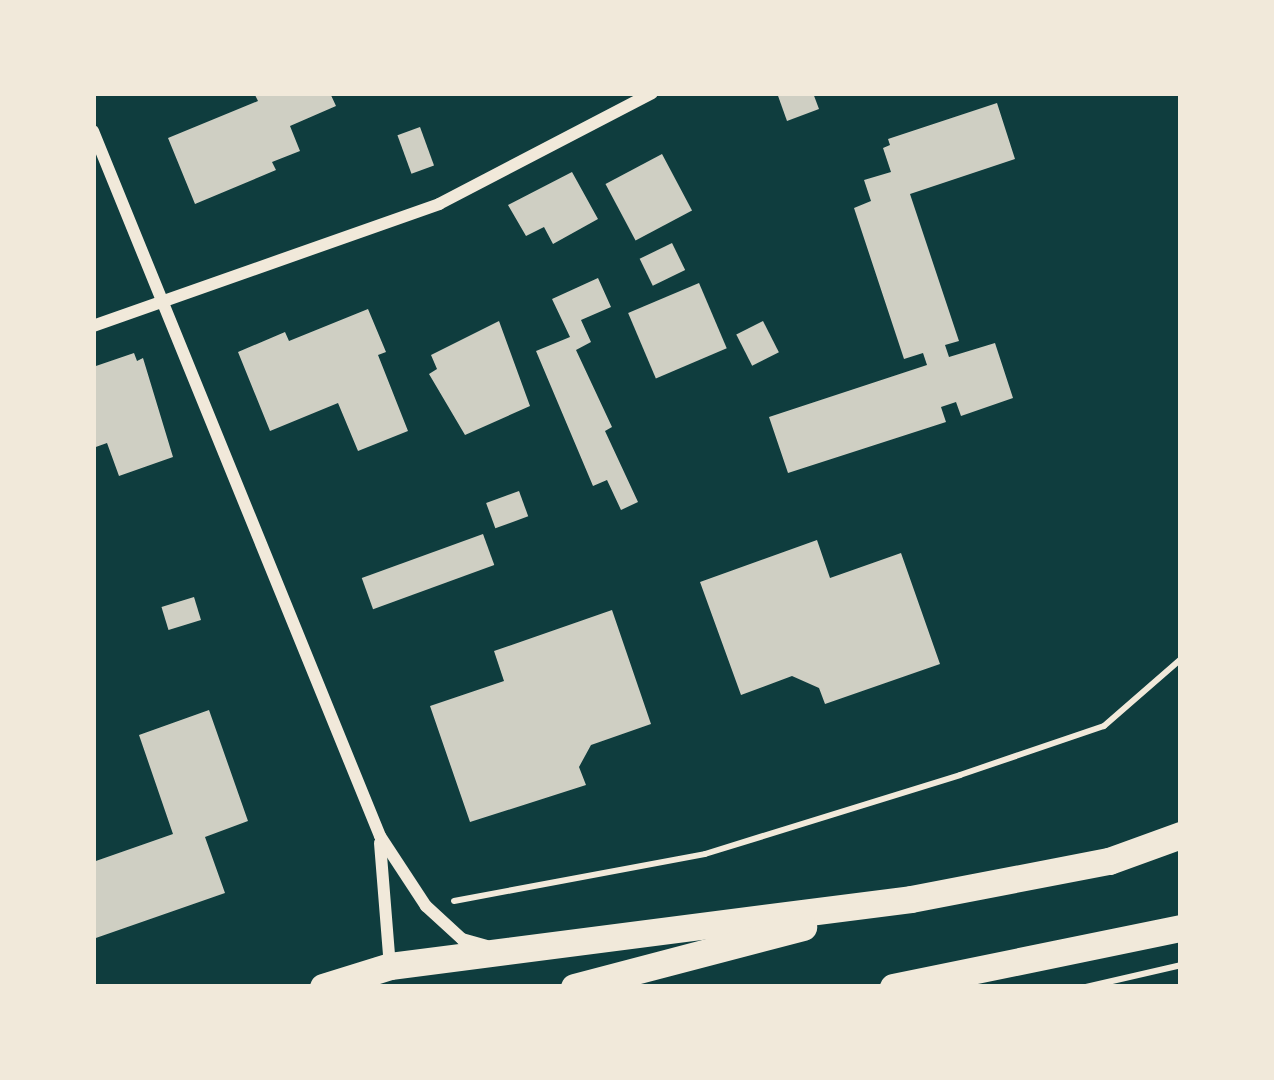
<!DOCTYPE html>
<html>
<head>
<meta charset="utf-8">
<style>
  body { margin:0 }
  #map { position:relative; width:1274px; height:1080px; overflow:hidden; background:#0f3d3e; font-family:Jost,sans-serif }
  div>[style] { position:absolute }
  .building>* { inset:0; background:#cfcfc3; transform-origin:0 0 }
  .path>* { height:6px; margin:-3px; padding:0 3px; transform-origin:3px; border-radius:3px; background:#f1e9da }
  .minor>* { height:12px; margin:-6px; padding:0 6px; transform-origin:6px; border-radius:6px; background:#f1e9da }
  .primary>* { height:27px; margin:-13.5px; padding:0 13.5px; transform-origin:13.5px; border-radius:13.5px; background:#f1e9da }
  span { translate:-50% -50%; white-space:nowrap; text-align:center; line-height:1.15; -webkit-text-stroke:12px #f1e9da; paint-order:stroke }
  .frame { position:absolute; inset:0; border:96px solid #f1e9da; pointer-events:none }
</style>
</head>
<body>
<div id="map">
  <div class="building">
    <i style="clip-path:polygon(254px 93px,330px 93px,336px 106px,290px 126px,300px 151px,272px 162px,276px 170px,195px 204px,168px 138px,258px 101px)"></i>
    <i style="clip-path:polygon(777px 93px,813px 93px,819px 109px,787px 121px)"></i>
    <i style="clip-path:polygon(997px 103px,1015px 159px,910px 194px,959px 341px,945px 345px,949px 357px,995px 343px,1013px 398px,961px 416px,956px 402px,941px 407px,946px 422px,788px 473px,769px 417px,927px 365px,923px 353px,904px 359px,854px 208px,871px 201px,864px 180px,891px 172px,883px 148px,890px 145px,888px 139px)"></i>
    <i style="left:420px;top:127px;width:41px;height:24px;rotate:70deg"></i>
    <i style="left:662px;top:154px;width:64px;height:64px;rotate:62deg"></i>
    <i style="clip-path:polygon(572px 172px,598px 219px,553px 244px,544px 227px,526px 236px,508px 205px)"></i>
    <i style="left:672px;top:243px;width:30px;height:36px;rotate:64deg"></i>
    <i style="clip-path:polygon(598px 278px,611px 307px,581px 320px,591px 342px,576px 350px,612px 427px,605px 431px,638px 502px,621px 510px,607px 480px,593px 486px,536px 351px,570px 337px,552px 299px)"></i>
    <i style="left:699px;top:283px;width:71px;height:77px;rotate:67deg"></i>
    <i style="clip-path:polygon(368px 309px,386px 352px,378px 355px,408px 431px,358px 451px,338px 403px,270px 431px,238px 352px,285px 332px,289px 341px)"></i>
    <i style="clip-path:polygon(499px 321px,530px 406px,465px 435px,429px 374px,437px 369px,431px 355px)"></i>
    <i style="left:763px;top:321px;width:35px;height:30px;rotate:63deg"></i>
    <i style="clip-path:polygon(134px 353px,137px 361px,143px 358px,173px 457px,119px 476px,107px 443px,93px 448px,93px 367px)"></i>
    <i style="left:519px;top:491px;width:27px;height:35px;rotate:70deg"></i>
    <i style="left:483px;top:534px;width:33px;height:129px;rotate:70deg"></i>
    <i style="clip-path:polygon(817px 540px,830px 578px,901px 553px,940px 664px,825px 704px,819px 688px,792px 676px,741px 695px,700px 582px)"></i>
    <i style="left:194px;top:597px;width:24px;height:34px;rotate:73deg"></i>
    <i style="clip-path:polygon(612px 610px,651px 724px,591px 745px,579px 767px,586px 785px,470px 822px,430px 706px,504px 681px,494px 651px)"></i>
    <i style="clip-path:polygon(209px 710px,248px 821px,205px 837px,225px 893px,93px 939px,93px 862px,173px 834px,139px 735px)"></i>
  </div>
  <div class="path">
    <i style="left:454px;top:901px;width:255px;rotate:-10.6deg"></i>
    <i style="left:705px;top:854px;width:267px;rotate:-17.2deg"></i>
    <i style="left:960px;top:775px;width:152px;rotate:-18.8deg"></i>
    <i style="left:1104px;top:726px;width:102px;rotate:-41deg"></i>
    <i style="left:1086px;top:987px;width:98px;rotate:-13deg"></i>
  </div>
  <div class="minor">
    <i style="left:93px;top:131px;width:761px;rotate:67.85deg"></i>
    <i style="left:380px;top:836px;width:84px;rotate:56.7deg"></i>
    <i style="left:426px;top:906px;width:49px;rotate:42.5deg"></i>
    <i style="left:462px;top:939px;width:25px;rotate:16deg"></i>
    <i style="left:93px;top:326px;width:367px;rotate:-19.4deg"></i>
    <i style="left:439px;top:204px;width:240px;rotate:-27.5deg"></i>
    <i style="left:380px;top:843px;width:123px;rotate:85.4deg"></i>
  </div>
  <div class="primary">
    <i style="left:323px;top:987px;width:70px;rotate:-17.4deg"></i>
    <i style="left:390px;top:966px;width:525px;rotate:-7.33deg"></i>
    <i style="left:911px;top:899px;width:202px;rotate:-10.9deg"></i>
    <i style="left:1109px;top:861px;width:77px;rotate:-19.9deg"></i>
    <i style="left:574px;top:987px;width:237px;rotate:-14.7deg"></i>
    <i style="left:893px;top:987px;width:294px;rotate:-11.6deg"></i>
  </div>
  <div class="frame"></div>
</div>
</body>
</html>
